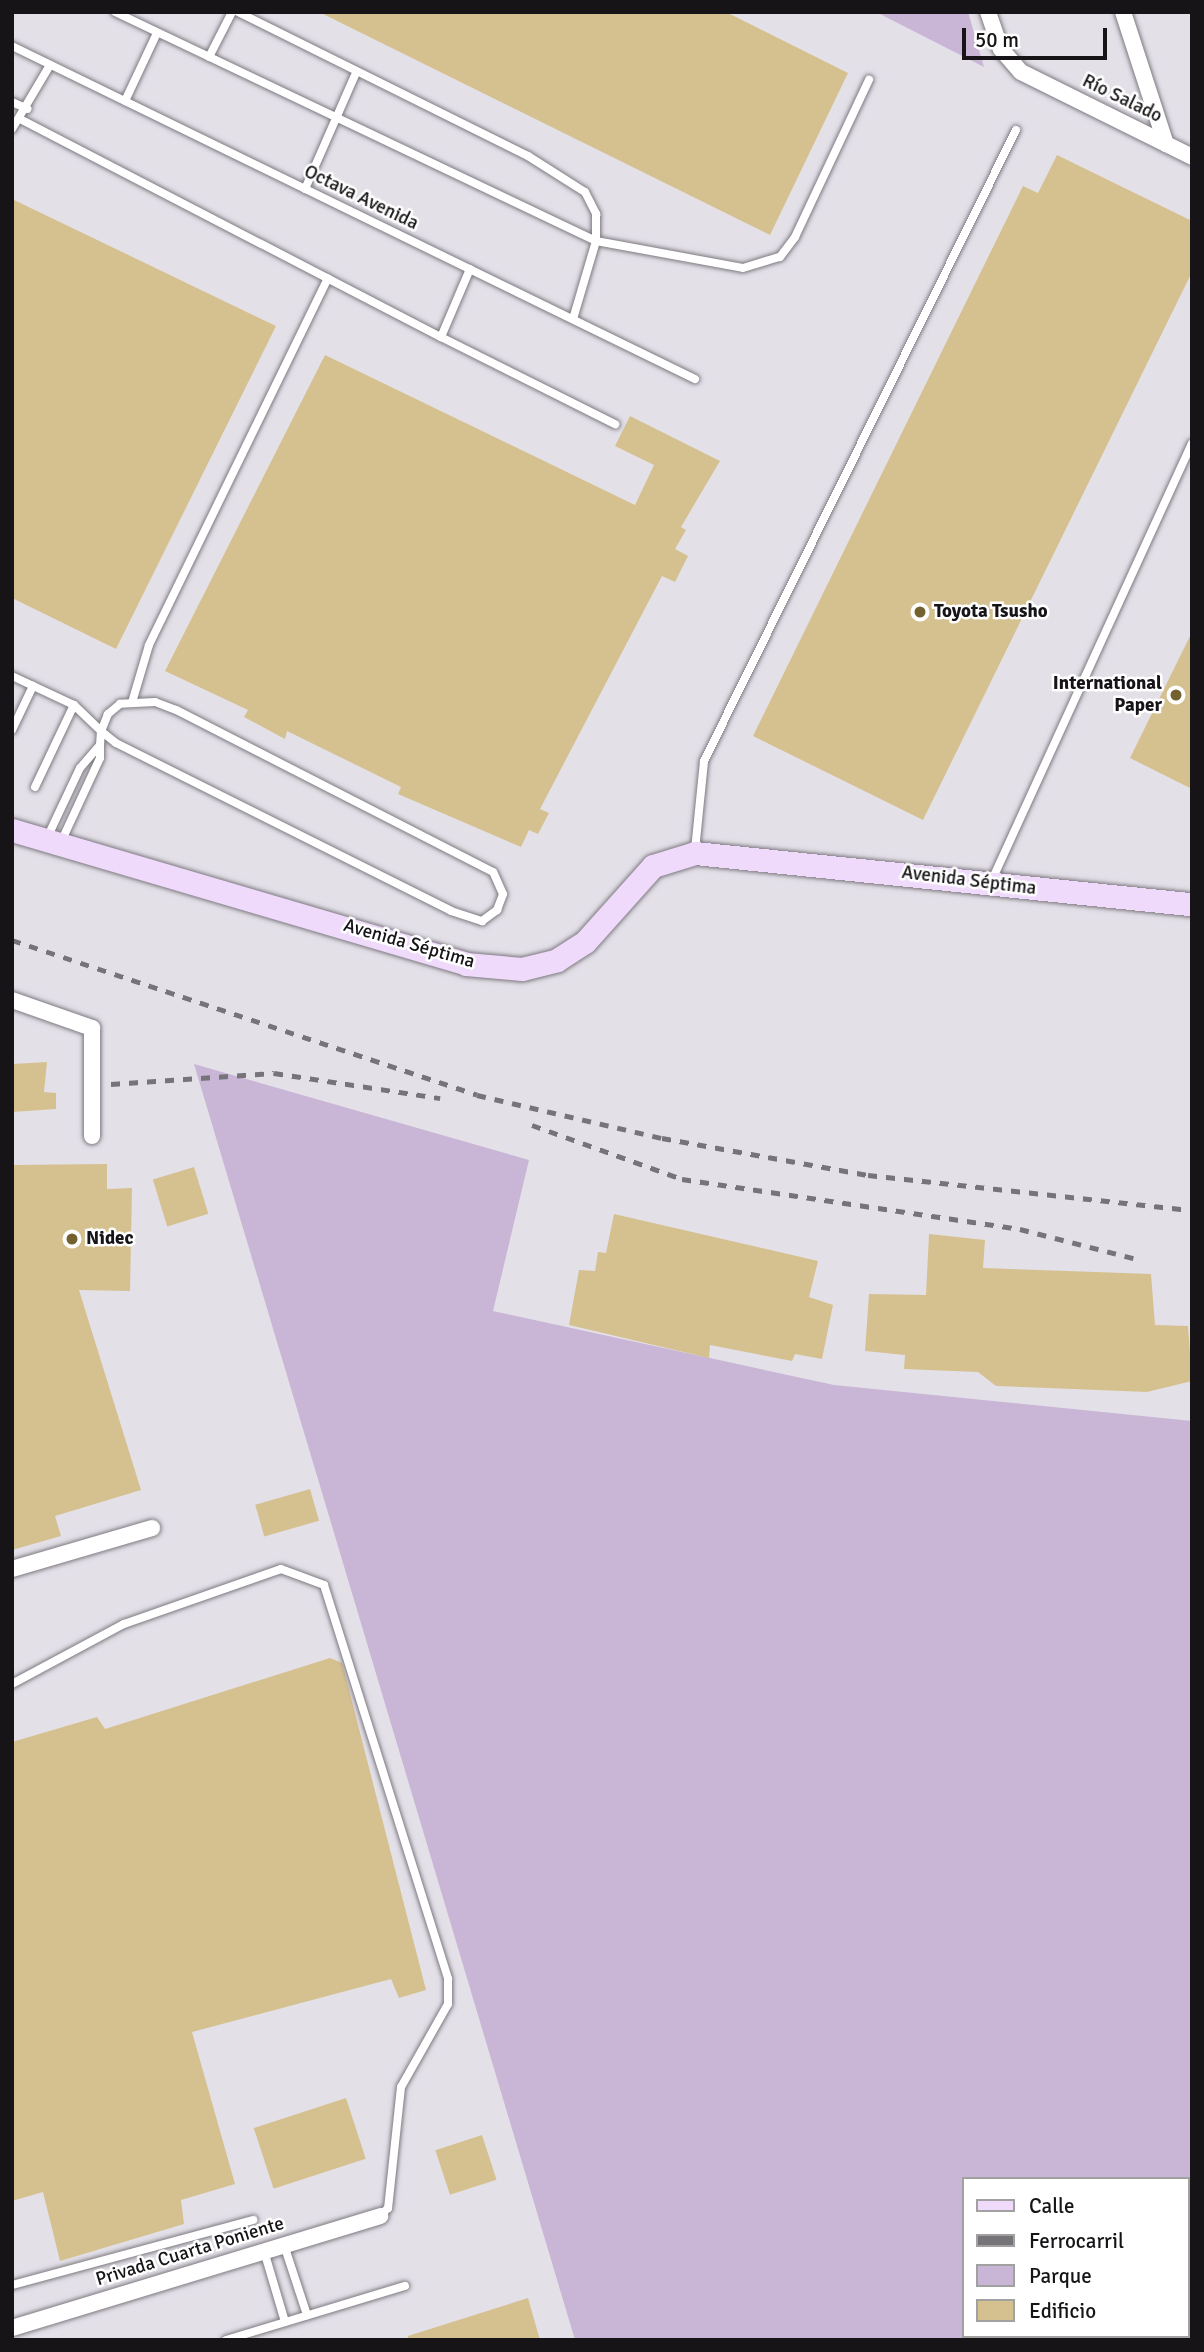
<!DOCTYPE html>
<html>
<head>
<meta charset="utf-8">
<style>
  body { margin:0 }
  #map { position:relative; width:1204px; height:2352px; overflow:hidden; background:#e4e0e8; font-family:Signika,sans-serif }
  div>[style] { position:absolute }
  .green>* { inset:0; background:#c9b6d6 }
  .building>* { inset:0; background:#d5c190; transform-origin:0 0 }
  .roads { filter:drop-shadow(0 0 2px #7e7a81) drop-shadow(0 0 2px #7e7a81) }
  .lane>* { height:8px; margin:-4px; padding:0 4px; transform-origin:4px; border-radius:4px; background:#fff }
  .street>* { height:16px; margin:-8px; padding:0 8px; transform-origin:8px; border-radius:8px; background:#fff }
  .secondary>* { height:23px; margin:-11.5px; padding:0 11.5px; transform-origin:11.5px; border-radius:11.5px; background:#efdafb }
  .rail>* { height:5px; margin-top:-2.5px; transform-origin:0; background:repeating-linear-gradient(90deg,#767379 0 9px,transparent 0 18px) }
  .dots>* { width:19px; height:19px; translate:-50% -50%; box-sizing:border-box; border:4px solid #fff; border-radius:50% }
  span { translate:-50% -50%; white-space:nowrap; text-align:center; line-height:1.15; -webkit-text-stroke:5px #fff; paint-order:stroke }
  .street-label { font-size:19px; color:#161417 }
  .poi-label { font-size:19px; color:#161417; font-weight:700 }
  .left { translate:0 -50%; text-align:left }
  .right { translate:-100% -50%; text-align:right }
  .frame { position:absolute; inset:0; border:14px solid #161417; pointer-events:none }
  .legend { position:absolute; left:962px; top:2177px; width:228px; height:161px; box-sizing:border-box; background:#fff; border:2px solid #a2a1a2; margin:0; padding:9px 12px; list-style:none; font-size:21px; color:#161417 }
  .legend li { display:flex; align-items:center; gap:14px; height:35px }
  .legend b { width:35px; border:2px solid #a2a1a2 }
  .scale { position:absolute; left:962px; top:28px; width:145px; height:32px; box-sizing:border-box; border:4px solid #161417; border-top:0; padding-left:9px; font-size:21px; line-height:24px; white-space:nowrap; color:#161417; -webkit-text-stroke:5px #fff; paint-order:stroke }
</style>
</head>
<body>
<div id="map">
  <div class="green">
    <i style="clip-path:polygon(876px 12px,968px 12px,984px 67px)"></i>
    <i style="clip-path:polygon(evenodd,194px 1064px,529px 1160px,493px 1311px,834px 1385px,1192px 1421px,1192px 2340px,575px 2340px,194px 1064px,964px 2179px,1188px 2179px,1188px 2336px,964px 2336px,964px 2179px)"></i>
  </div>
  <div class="building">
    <i style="clip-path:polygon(319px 12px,726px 12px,848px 73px,770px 235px)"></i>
    <i style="clip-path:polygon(1057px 155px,1192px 221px,1192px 272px,923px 820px,753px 736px,1023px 186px,1038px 193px)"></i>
    <i style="clip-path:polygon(12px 199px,276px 326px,116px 649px,12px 598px)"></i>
    <i style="clip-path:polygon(325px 355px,635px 505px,654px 465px,615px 446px,630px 416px,720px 461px,681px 527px,686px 530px,675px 549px,688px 556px,675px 582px,662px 576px,540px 809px,549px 813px,538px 834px,529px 830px,521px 847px,398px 794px,401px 787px,287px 731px,285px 739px,244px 717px,248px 710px,165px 671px)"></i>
    <i style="clip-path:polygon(1192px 632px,1192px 789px,1130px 758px)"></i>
    <i style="clip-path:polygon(47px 1062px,44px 1092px,56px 1093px,56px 1109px,12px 1112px,12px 1064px)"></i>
    <i style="clip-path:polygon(107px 1164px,107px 1189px,132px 1188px,130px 1291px,79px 1290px,141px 1490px,55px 1516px,61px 1536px,12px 1550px,12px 1165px)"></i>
    <i style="left:194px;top:1167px;width:49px;height:43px;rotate:73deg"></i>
    <i style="clip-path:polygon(614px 1214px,818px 1261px,809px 1297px,833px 1305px,822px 1359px,795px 1354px,792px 1361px,710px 1345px,709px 1358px,569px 1325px,579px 1270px,595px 1271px,598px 1252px,606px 1253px)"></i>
    <i style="clip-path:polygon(929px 1234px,985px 1240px,983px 1268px,1151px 1274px,1155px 1325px,1188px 1326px,1192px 1381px,1147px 1392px,996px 1386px,978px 1372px,904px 1369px,905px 1355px,865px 1351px,869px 1294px,926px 1295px)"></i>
    <i style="left:310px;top:1489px;width:33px;height:57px;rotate:74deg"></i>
    <i style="clip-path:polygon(330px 1658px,342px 1663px,345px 1674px,426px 1990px,399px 1998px,391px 1979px,192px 2032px,235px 2184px,181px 2200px,184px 2224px,60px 2261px,43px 2192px,12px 2201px,12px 1742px,97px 1717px,105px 1729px)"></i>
    <i style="left:346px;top:2098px;width:64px;height:97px;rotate:72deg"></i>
    <i style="left:482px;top:2135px;width:47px;height:49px;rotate:72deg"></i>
    <i style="clip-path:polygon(528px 2298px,540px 2340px,408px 2340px,408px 2336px)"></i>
  </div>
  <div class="roads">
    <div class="lane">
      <i style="left:115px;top:12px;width:533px;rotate:25.46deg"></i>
      <i style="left:596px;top:241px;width:149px;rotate:10.4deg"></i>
      <i style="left:743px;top:268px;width:39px;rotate:-17deg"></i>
      <i style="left:780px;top:257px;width:25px;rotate:-53deg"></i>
      <i style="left:795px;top:237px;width:174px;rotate:-64.8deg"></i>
      <i style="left:238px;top:12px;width:324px;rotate:26.4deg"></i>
      <i style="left:528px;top:156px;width:67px;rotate:32.3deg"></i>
      <i style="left:585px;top:192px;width:25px;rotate:63deg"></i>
      <i style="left:596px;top:214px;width:27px;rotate:90deg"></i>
      <i style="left:596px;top:241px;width:81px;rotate:106.4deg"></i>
      <i style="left:12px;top:46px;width:760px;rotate:25.99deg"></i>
      <i style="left:209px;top:57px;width:51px;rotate:-62.9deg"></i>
      <i style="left:125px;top:101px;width:75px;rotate:-64.8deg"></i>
      <i style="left:12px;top:102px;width:17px;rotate:24deg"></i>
      <i style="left:22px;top:120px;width:472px;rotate:27.4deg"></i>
      <i style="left:441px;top:337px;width:74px;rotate:-66.9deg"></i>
      <i style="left:12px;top:129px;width:74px;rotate:-59.3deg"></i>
      <i style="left:305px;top:189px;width:124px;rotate:-66.3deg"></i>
      <i style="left:441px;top:337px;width:195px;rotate:26.6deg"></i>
      <i style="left:12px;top:676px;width:68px;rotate:25.1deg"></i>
      <i style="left:74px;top:705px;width:37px;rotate:44deg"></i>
      <i style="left:101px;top:731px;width:19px;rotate:39deg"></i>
      <i style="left:116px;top:743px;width:375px;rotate:26.6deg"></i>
      <i style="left:451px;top:911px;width:33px;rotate:18deg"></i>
      <i style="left:482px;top:921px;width:19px;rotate:-36deg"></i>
      <i style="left:497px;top:910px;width:17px;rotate:-69deg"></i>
      <i style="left:503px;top:894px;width:24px;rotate:-114deg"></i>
      <i style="left:493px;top:872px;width:356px;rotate:-152.9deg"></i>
      <i style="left:176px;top:710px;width:22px;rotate:-159deg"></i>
      <i style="left:155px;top:702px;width:35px;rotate:177deg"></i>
      <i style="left:120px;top:704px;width:16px;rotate:140deg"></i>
      <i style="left:108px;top:714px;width:18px;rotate:112deg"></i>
      <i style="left:101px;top:731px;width:14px;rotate:94deg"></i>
      <i style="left:133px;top:699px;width:56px;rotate:-73.5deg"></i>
      <i style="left:149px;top:645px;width:408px;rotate:-64deg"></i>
      <i style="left:12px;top:730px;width:49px;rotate:-64.5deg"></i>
      <i style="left:35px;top:787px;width:91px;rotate:-64.6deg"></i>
      <i style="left:47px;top:838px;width:77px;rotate:-64.8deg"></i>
      <i style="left:80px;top:768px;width:30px;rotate:-49deg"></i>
      <i style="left:100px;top:745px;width:13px;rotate:90deg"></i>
      <i style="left:100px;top:758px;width:93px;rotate:114.9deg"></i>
      <i style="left:695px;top:850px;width:89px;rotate:-84.2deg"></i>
      <i style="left:704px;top:761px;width:704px;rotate:-63.69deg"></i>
      <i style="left:992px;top:880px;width:480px;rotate:-65.4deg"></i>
      <i style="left:12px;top:1684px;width:127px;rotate:-28.2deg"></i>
      <i style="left:124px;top:1624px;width:166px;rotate:-19.3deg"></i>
      <i style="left:281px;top:1569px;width:46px;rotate:20.4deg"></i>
      <i style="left:324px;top:1585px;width:413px;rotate:72.5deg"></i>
      <i style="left:448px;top:1979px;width:25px;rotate:90deg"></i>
      <i style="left:448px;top:2004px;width:95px;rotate:119.5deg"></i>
      <i style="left:401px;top:2087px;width:122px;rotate:96.1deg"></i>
      <i style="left:388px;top:2208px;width:11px;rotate:135deg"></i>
      <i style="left:284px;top:2245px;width:74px;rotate:71.8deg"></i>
      <i style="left:264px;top:2251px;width:74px;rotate:73.5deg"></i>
      <i style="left:12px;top:2285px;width:250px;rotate:-15.1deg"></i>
      <i style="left:226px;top:2340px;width:187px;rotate:-16.8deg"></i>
    </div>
    <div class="street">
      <i style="left:988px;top:12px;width:39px;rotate:71deg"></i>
      <i style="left:1001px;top:49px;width:30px;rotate:49deg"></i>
      <i style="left:1021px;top:72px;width:191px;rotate:26.4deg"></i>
      <i style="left:1123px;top:12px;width:139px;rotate:72deg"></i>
      <i style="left:12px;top:1000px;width:85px;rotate:19.3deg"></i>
      <i style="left:92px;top:1028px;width:108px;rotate:90deg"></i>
      <i style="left:12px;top:1569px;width:146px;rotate:-16.3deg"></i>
      <i style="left:12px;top:2328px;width:385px;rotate:-16.9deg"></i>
    </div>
    <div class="secondary">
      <i style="left:12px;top:830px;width:473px;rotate:16.4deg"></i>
      <i style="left:466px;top:964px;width:56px;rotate:5.1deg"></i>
      <i style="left:522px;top:969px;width:36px;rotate:-14deg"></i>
      <i style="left:557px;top:960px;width:33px;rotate:-33deg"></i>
      <i style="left:585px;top:942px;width:102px;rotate:-48.2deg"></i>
      <i style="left:653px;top:866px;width:44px;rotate:-17.2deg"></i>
      <i style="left:695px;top:853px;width:500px;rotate:5.9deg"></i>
    </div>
  </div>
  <div class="rail">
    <i style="left:12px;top:940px;width:490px;rotate:18.4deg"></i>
    <i style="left:477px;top:1095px;width:190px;rotate:13.1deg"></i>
    <i style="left:662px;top:1138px;width:209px;rotate:10.2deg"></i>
    <i style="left:868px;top:1175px;width:326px;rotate:6.2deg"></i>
    <i style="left:111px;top:1084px;width:163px;rotate:-3.9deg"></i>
    <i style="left:274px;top:1073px;width:168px;rotate:8.6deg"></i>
    <i style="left:532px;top:1125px;width:159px;rotate:19.8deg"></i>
    <i style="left:682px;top:1179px;width:342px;rotate:8.4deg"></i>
    <i style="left:1020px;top:1229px;width:125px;rotate:14.4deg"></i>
  </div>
  <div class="dots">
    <i style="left:920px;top:612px;background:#746130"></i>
    <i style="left:1176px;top:695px;background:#746130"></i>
    <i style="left:72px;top:1239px;background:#746130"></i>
  </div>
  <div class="street-label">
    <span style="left:1122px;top:99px;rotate:26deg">Río Salado</span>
    <span style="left:361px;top:198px;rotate:26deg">Octava Avenida</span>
    <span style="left:969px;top:881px;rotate:7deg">Avenida Séptima</span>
    <span style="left:409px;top:944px;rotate:16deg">Avenida Séptima</span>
    <span style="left:190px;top:2252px;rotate:-17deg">Privada Cuarta Poniente</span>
  </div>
  <div class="poi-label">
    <span class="left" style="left:934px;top:612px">Toyota Tsusho</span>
    <span class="right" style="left:1162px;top:695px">International<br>Paper</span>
    <span class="left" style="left:86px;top:1239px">Nidec</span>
  </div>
  <div class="frame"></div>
  <ul class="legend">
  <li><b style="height:9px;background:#efdafb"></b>Calle</li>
  <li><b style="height:9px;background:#767379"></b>Ferrocarril</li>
  <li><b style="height:19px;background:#c9b6d6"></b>Parque</li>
  <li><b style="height:19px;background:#d5c190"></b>Edificio</li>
  </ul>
  <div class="scale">50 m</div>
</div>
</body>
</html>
